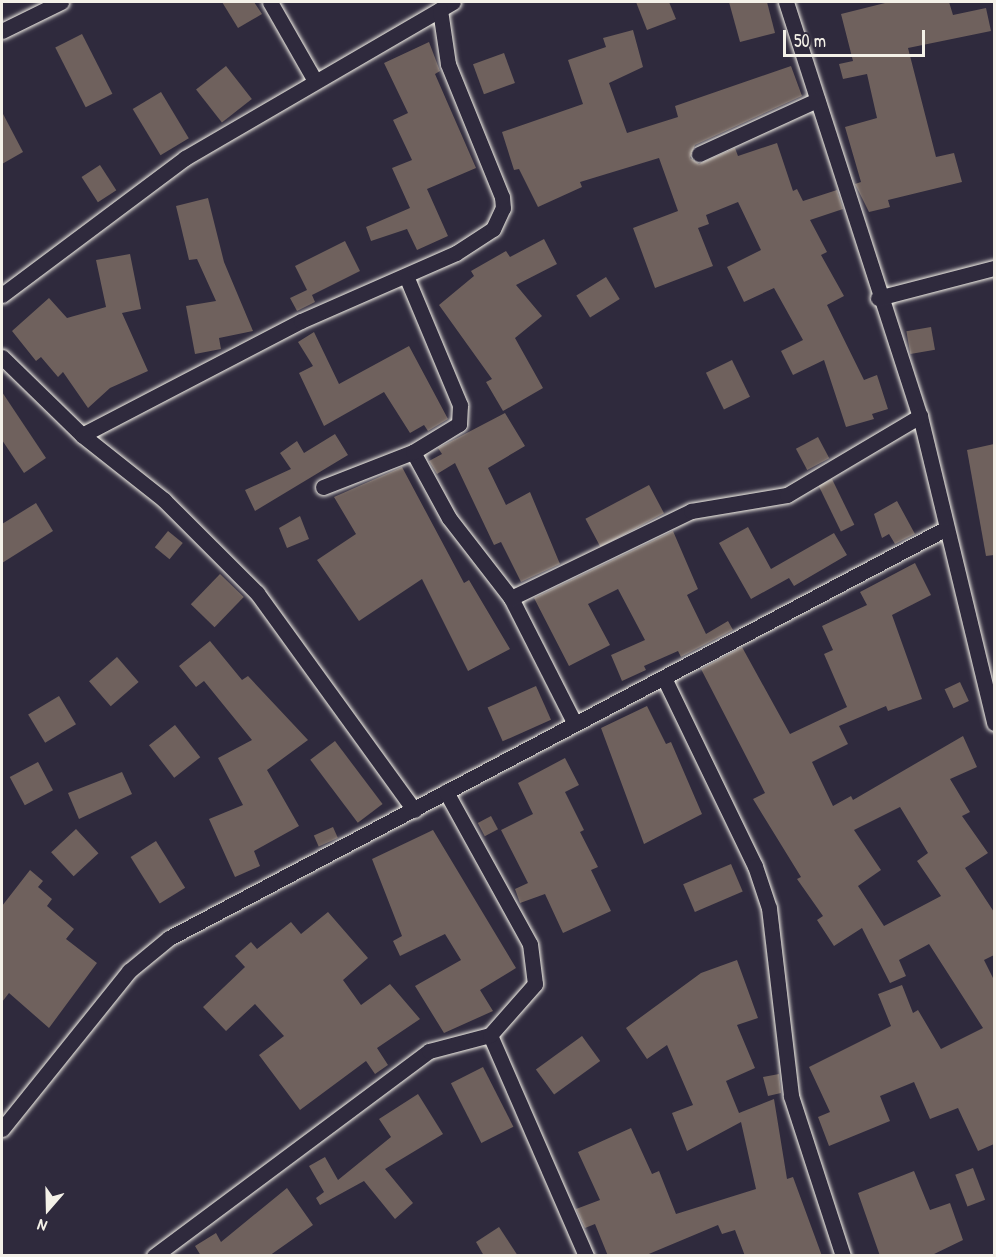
<!DOCTYPE html>
<html>
<head>
<meta charset="utf-8">
<style>
  body { margin:0 }
  #map { position:relative; width:996px; height:1257px; overflow:hidden; background:#2f2a3d; font-family:"Patrick Hand",sans-serif }
  div>[style] { position:absolute }
  .building>* { inset:0; background:#6f615d; transform-origin:0 0 }
  .roads { filter:drop-shadow(0 0 2px #f4f1e8) drop-shadow(0 0 2px #f4f1e8) }
  .street>* { height:15px; margin:-7.5px; padding:0 7.5px; transform-origin:7.5px; border-radius:7.5px; background:#2f2a3d }
  span { translate:-50% -50%; white-space:nowrap; text-align:center; line-height:1.15; -webkit-text-stroke:5px #2f2a3d; paint-order:stroke }
  .frame { position:absolute; inset:0; border:3px solid #f4f1e8; pointer-events:none }
  .north { position:absolute; left:18px; top:1179px; width:60px; height:60px; -webkit-text-stroke:4px #2f2a3d; paint-order:stroke; rotate:200deg; font-size:16px; font-weight:700; line-height:24px; text-align:center; color:#f4f1e8 }
  .north::after { content:''; display:block; margin:auto; width:21px; height:27px; background:#f4f1e8; clip-path:polygon(50% 0,100% 100%,50% 72%,0 100%) }
  .scale { position:absolute; left:783px; top:30px; width:142px; height:27px; box-sizing:border-box; border:3px solid #f4f1e8; border-top:0; padding-left:8px; font-size:18px; line-height:21px; white-space:nowrap; color:#f4f1e8; -webkit-text-stroke:4px #2f2a3d; paint-order:stroke }
</style>
</head>
<body>
<div id="map">
  <div class="building">
    <i style="clip-path:polygon(222px 2px,254px 2px,262px 14px,238px 28px)"></i>
    <i style="clip-path:polygon(636px 2px,669px 2px,676px 19px,647px 30px)"></i>
    <i style="clip-path:polygon(729px 2px,767px 2px,775px 33px,740px 42px)"></i>
    <i style="clip-path:polygon(889px 2px,949px 2px,953px 15px,986px 8px,991px 31px,908px 48px,936px 157px,954px 153px,962px 182px,888px 200px,890px 207px,869px 212px,855px 184px,861px 182px,845px 127px,877px 118px,867px 74px,843px 79px,839px 64px,853px 61px,841px 14px)"></i>
    <i style="clip-path:polygon(633px 30px,643px 67px,609px 83px,627px 133px,678px 117px,675px 106px,791px 66px,802px 96px,695px 145px,690px 158px,699px 164px,735px 148px,738px 156px,777px 143px,793px 191px,797px 189px,803px 201px,837px 190px,843px 209px,810px 220px,827px 252px,821px 255px,844px 296px,827px 305px,864px 380px,877px 375px,888px 409px,872px 414px,874px 419px,846px 427px,824px 360px,793px 375px,781px 351px,803px 340px,774px 288px,744px 302px,727px 267px,761px 250px,738px 202px,706px 215px,709px 224px,698px 228px,713px 266px,655px 288px,633px 228px,678px 211px,659px 158px,580px 182px,582px 187px,538px 207px,519px 169px,514px 170px,502px 132px,583px 104px,568px 60px,606px 47px,603px 38px)"></i>
    <i style="left:82px;top:34px;width:67px;height:30px;rotate:63deg"></i>
    <i style="clip-path:polygon(429px 42px,440px 71px,435px 74px,476px 168px,427px 189px,448px 236px,417px 250px,407px 229px,371px 241px,366px 227px,410px 208px,392px 168px,412px 160px,393px 120px,408px 113px,384px 63px)"></i>
    <i style="left:504px;top:53px;width:32px;height:33px;rotate:70deg"></i>
    <i style="left:226px;top:66px;width:42px;height:38px;rotate:52deg"></i>
    <i style="left:161px;top:92px;width:54px;height:33px;rotate:59deg"></i>
    <i style="clip-path:polygon(2px 112px,23px 152px,2px 164px)"></i>
    <i style="left:100px;top:165px;width:30px;height:22px;rotate:57deg"></i>
    <i style="clip-path:polygon(208px 198px,224px 262px,253px 331px,219px 338px,221px 349px,195px 354px,186px 306px,216px 301px,197px 259px,189px 260px,176px 206px)"></i>
    <i style="clip-path:polygon(544px 239px,557px 264px,516px 285px,542px 316px,515px 338px,543px 388px,503px 411px,486px 382px,492px 379px,439px 305px,474px 276px,471px 271px,506px 251px,510px 257px)"></i>
    <i style="clip-path:polygon(345px 241px,360px 271px,312px 295px,315px 302px,297px 311px,290px 298px,307px 290px,295px 266px)"></i>
    <i style="clip-path:polygon(130px 254px,141px 309px,122px 313px,148px 371px,110px 388px,88px 408px,63px 372px,58px 377px,41px 357px,36px 361px,12px 331px,49px 298px,67px 318px,106px 307px,96px 260px)"></i>
    <i style="left:606px;top:277px;width:26px;height:35px;rotate:58deg"></i>
    <i style="left:931px;top:327px;width:23px;height:25px;rotate:80deg"></i>
    <i style="clip-path:polygon(314px 332px,339px 384px,409px 346px,448px 419px,428px 431px,424px 425px,410px 433px,384px 392px,324px 426px,299px 373px,313px 366px,298px 342px)"></i>
    <i style="left:732px;top:360px;width:41px;height:29px;rotate:64deg"></i>
    <i style="clip-path:polygon(2px 392px,46px 458px,24px 473px,2px 440px)"></i>
    <i style="clip-path:polygon(505px 413px,525px 446px,488px 468px,506px 505px,530px 492px,560px 564px,521px 582px,501px 542px,494px 545px,455px 463px,437px 474px,429px 461px,442px 454px,438px 448px)"></i>
    <i style="clip-path:polygon(335px 434px,348px 455px,255px 511px,245px 490px,291px 469px,280px 453px,297px 441px,304px 453px)"></i>
    <i style="left:818px;top:437px;width:24px;height:25px;rotate:62deg"></i>
    <i style="clip-path:polygon(994px 444px,994px 555px,986px 556px,967px 450px)"></i>
    <i style="clip-path:polygon(402px 467px,464px 583px,469px 580px,510px 649px,468px 671px,422px 579px,359px 621px,317px 560px,356px 534px,334px 497px)"></i>
    <i style="left:832px;top:479px;width:51px;height:15px;rotate:64deg"></i>
    <i style="left:649px;top:485px;width:32px;height:72px;rotate:62deg"></i>
    <i style="clip-path:polygon(897px 501px,915px 534px,895px 544px,889px 534px,882px 538px,874px 514px)"></i>
    <i style="clip-path:polygon(36px 503px,53px 531px,2px 563px,2px 524px)"></i>
    <i style="clip-path:polygon(300px 516px,309px 539px,287px 548px,279px 528px)"></i>
    <i style="clip-path:polygon(748px 527px,771px 569px,834px 533px,847px 555px,794px 586px,789px 578px,751px 599px,719px 543px)"></i>
    <i style="left:168px;top:531px;width:19px;height:21px;rotate:39deg"></i>
    <i style="clip-path:polygon(673px 531px,698px 589px,687px 595px,706px 634px,728px 621px,733px 630px,681px 657px,678px 651px,644px 666px,646px 670px,622px 681px,611px 655px,645px 640px,618px 589px,588px 604px,610px 645px,569px 666px,534px 598px)"></i>
    <i style="clip-path:polygon(evenodd,915px 563px,931px 595px,892px 615px,922px 699px,888px 711px,886px 706px,839px 726px,848px 744px,812px 762px,833px 806px,851px 796px,853px 800px,963px 736px,977px 767px,950px 779px,970px 812px,962px 816px,988px 853px,965px 868px,994px 912px,994px 955px,984px 960px,994px 980px,994px 1144px,978px 1151px,958px 1108px,930px 1119px,914px 1082px,880px 1096px,890px 1121px,829px 1146px,818px 1117px,830px 1112px,809px 1067px,891px 1026px,878px 994px,902px 985px,913px 1013px,918px 1010px,941px 1049px,983px 1028px,929px 944px,899px 960px,906px 976px,890px 983px,862px 928px,834px 946px,817px 920px,823px 916px,797px 879px,801px 877px,753px 799px,765px 793px,701px 669px,742px 647px,790px 734px,847px 707px,824px 654px,833px 650px,822px 626px,867px 605px,860px 592px,915px 563px,900px 807px,928px 853px,917px 861px,941px 896px,884px 926px,858px 886px,881px 870px,854px 830px,900px 807px)"></i>
    <i style="left:220px;top:574px;width:33px;height:42px;rotate:44deg"></i>
    <i style="clip-path:polygon(210px 641px,242px 680px,248px 676px,308px 740px,267px 770px,299px 826px,254px 851px,260px 866px,235px 877px,209px 819px,243px 805px,218px 758px,252px 740px,204px 681px,196px 687px,179px 666px)"></i>
    <i style="left:117px;top:657px;width:33px;height:37px;rotate:49deg"></i>
    <i style="left:960px;top:682px;width:21px;height:17px;rotate:65deg"></i>
    <i style="left:536px;top:686px;width:37px;height:53px;rotate:66deg"></i>
    <i style="left:59px;top:696px;width:33px;height:36px;rotate:59deg"></i>
    <i style="clip-path:polygon(647px 706px,666px 744px,671px 742px,702px 814px,644px 844px,601px 728px)"></i>
    <i style="left:175px;top:725px;width:41px;height:33px;rotate:52deg"></i>
    <i style="left:335px;top:741px;width:79px;height:31px;rotate:53deg"></i>
    <i style="clip-path:polygon(565px 758px,579px 785px,565px 792px,584px 830px,580px 832px,598px 867px,591px 870px,611px 911px,563px 933px,545px 894px,520px 903px,515px 889px,528px 883px,501px 830px,533px 814px,518px 783px)"></i>
    <i style="left:38px;top:762px;width:32px;height:32px;rotate:62deg"></i>
    <i style="clip-path:polygon(122px 772px,132px 794px,79px 819px,68px 793px)"></i>
    <i style="left:491px;top:816px;width:15px;height:15px;rotate:62deg"></i>
    <i style="left:333px;top:827px;width:12px;height:21px;rotate:66deg"></i>
    <i style="left:76px;top:829px;width:33px;height:34px;rotate:47deg"></i>
    <i style="clip-path:polygon(433px 830px,516px 968px,480px 990px,493px 1011px,444px 1033px,415px 986px,461px 960px,445px 934px,400px 956px,393px 941px,402px 936px,372px 859px)"></i>
    <i style="left:156px;top:841px;width:55px;height:30px;rotate:58deg"></i>
    <i style="left:731px;top:864px;width:30px;height:52px;rotate:67deg"></i>
    <i style="clip-path:polygon(30px 870px,43px 881px,38px 887px,52px 899px,47px 906px,74px 929px,66px 939px,97px 963px,49px 1028px,9px 993px,2px 1002px,2px 906px)"></i>
    <i style="clip-path:polygon(328px 912px,368px 958px,343px 980px,361px 1005px,390px 984px,420px 1019px,377px 1048px,388px 1065px,375px 1074px,366px 1061px,300px 1110px,259px 1055px,284px 1036px,255px 1004px,226px 1031px,203px 1007px,245px 967px,235px 956px,251px 942px,257px 949px,291px 922px,301px 934px)"></i>
    <i style="clip-path:polygon(737px 960px,758px 1018px,737px 1025px,755px 1068px,726px 1081px,739px 1113px,774px 1099px,787px 1179px,793px 1177px,822px 1256px,745px 1256px,735px 1230px,722px 1234px,718px 1225px,644px 1256px,608px 1256px,595px 1224px,585px 1228px,576px 1209px,600px 1200px,578px 1152px,631px 1128px,652px 1174px,659px 1171px,676px 1214px,756px 1189px,741px 1122px,687px 1151px,672px 1113px,693px 1105px,667px 1045px,647px 1059px,626px 1028px,701px 973px)"></i>
    <i style="left:582px;top:1036px;width:31px;height:57px;rotate:54deg"></i>
    <i style="left:483px;top:1067px;width:67px;height:36px;rotate:63deg"></i>
    <i style="clip-path:polygon(779px 1074px,781px 1093px,768px 1096px,763px 1077px)"></i>
    <i style="clip-path:polygon(418px 1094px,443px 1134px,385px 1169px,413px 1203px,395px 1219px,364px 1181px,320px 1205px,316px 1198px,324px 1192px,309px 1166px,325px 1157px,338px 1180px,391px 1137px,379px 1119px)"></i>
    <i style="left:973px;top:1168px;width:34px;height:19px;rotate:69deg"></i>
    <i style="clip-path:polygon(914px 1171px,930px 1210px,950px 1203px,963px 1240px,930px 1256px,880px 1256px,858px 1193px)"></i>
    <i style="clip-path:polygon(287px 1188px,313px 1225px,269px 1256px,201px 1256px,195px 1246px,216px 1233px,221px 1242px)"></i>
    <i style="clip-path:polygon(499px 1227px,518px 1256px,484px 1256px,476px 1242px)"></i>
  </div>
  <div class="roads">
    <div class="street">
      <i style="left:270px;top:2px;width:91px;rotate:60.3deg"></i>
      <i style="left:786px;top:2px;width:435px;rotate:72.1deg"></i>
      <i style="left:920px;top:416px;width:316px;rotate:76.4deg"></i>
      <i style="left:2px;top:31px;width:66px;rotate:-26.2deg"></i>
      <i style="left:699px;top:154px;width:130px;rotate:-24.6deg"></i>
      <i style="left:2px;top:295px;width:229px;rotate:-36.8deg"></i>
      <i style="left:185px;top:158px;width:310px;rotate:-30.2deg"></i>
      <i style="left:878px;top:298px;width:120px;rotate:-14.5deg"></i>
      <i style="left:2px;top:357px;width:112px;rotate:44.3deg"></i>
      <i style="left:82px;top:435px;width:105px;rotate:38.4deg"></i>
      <i style="left:164px;top:500px;width:132px;rotate:45deg"></i>
      <i style="left:257px;top:593px;width:268px;rotate:54.1deg"></i>
      <i style="left:82px;top:435px;width:247px;rotate:-27.5deg"></i>
      <i style="left:301px;top:321px;width:169px;rotate:-23.7deg"></i>
      <i style="left:456px;top:253px;width:44px;rotate:-33deg"></i>
      <i style="left:493px;top:229px;width:23px;rotate:-65deg"></i>
      <i style="left:503px;top:208px;width:11px;rotate:-95deg"></i>
      <i style="left:502px;top:197px;width:144px;rotate:-112.1deg"></i>
      <i style="left:448px;top:64px;width:55px;rotate:-98.4deg"></i>
      <i style="left:413px;top:452px;width:75px;rotate:61.4deg"></i>
      <i style="left:449px;top:518px;width:101px;rotate:52.2deg"></i>
      <i style="left:511px;top:598px;width:139px;rotate:63.1deg"></i>
      <i style="left:323px;top:487px;width:97px;rotate:-21.3deg"></i>
      <i style="left:413px;top:452px;width:54px;rotate:-31.3deg"></i>
      <i style="left:459px;top:424px;width:19px;rotate:-87deg"></i>
      <i style="left:460px;top:405px;width:140px;rotate:-112.7deg"></i>
      <i style="left:511px;top:598px;width:200px;rotate:-25.8deg"></i>
      <i style="left:691px;top:511px;width:97px;rotate:-9.5deg"></i>
      <i style="left:787px;top:495px;width:155px;rotate:-30.7deg"></i>
      <i style="left:665px;top:680px;width:207px;rotate:64.2deg"></i>
      <i style="left:755px;top:866px;width:44px;rotate:71.6deg"></i>
      <i style="left:769px;top:908px;width:189px;rotate:83.3deg"></i>
      <i style="left:791px;top:1096px;width:168px;rotate:72deg"></i>
      <i style="left:490px;top:1035px;width:241px;rotate:66.5deg"></i>
      <i style="left:2px;top:1129px;width:203px;rotate:-51.2deg"></i>
      <i style="left:129px;top:971px;width:52px;rotate:-39.5deg"></i>
      <i style="left:169px;top:938px;width:875px;rotate:-27.8deg"></i>
      <i style="left:154px;top:1256px;width:343px;rotate:-36.7deg"></i>
      <i style="left:429px;top:1051px;width:63px;rotate:-14.7deg"></i>
      <i style="left:490px;top:1035px;width:68px;rotate:-48.6deg"></i>
      <i style="left:535px;top:984px;width:40px;rotate:-97.1deg"></i>
      <i style="left:530px;top:944px;width:174px;rotate:-118.9deg"></i>
    </div>
  </div>
  <div class="frame"></div>
  <div class="north">N</div>
  <div class="scale">50 m</div>
</div>
</body>
</html>
